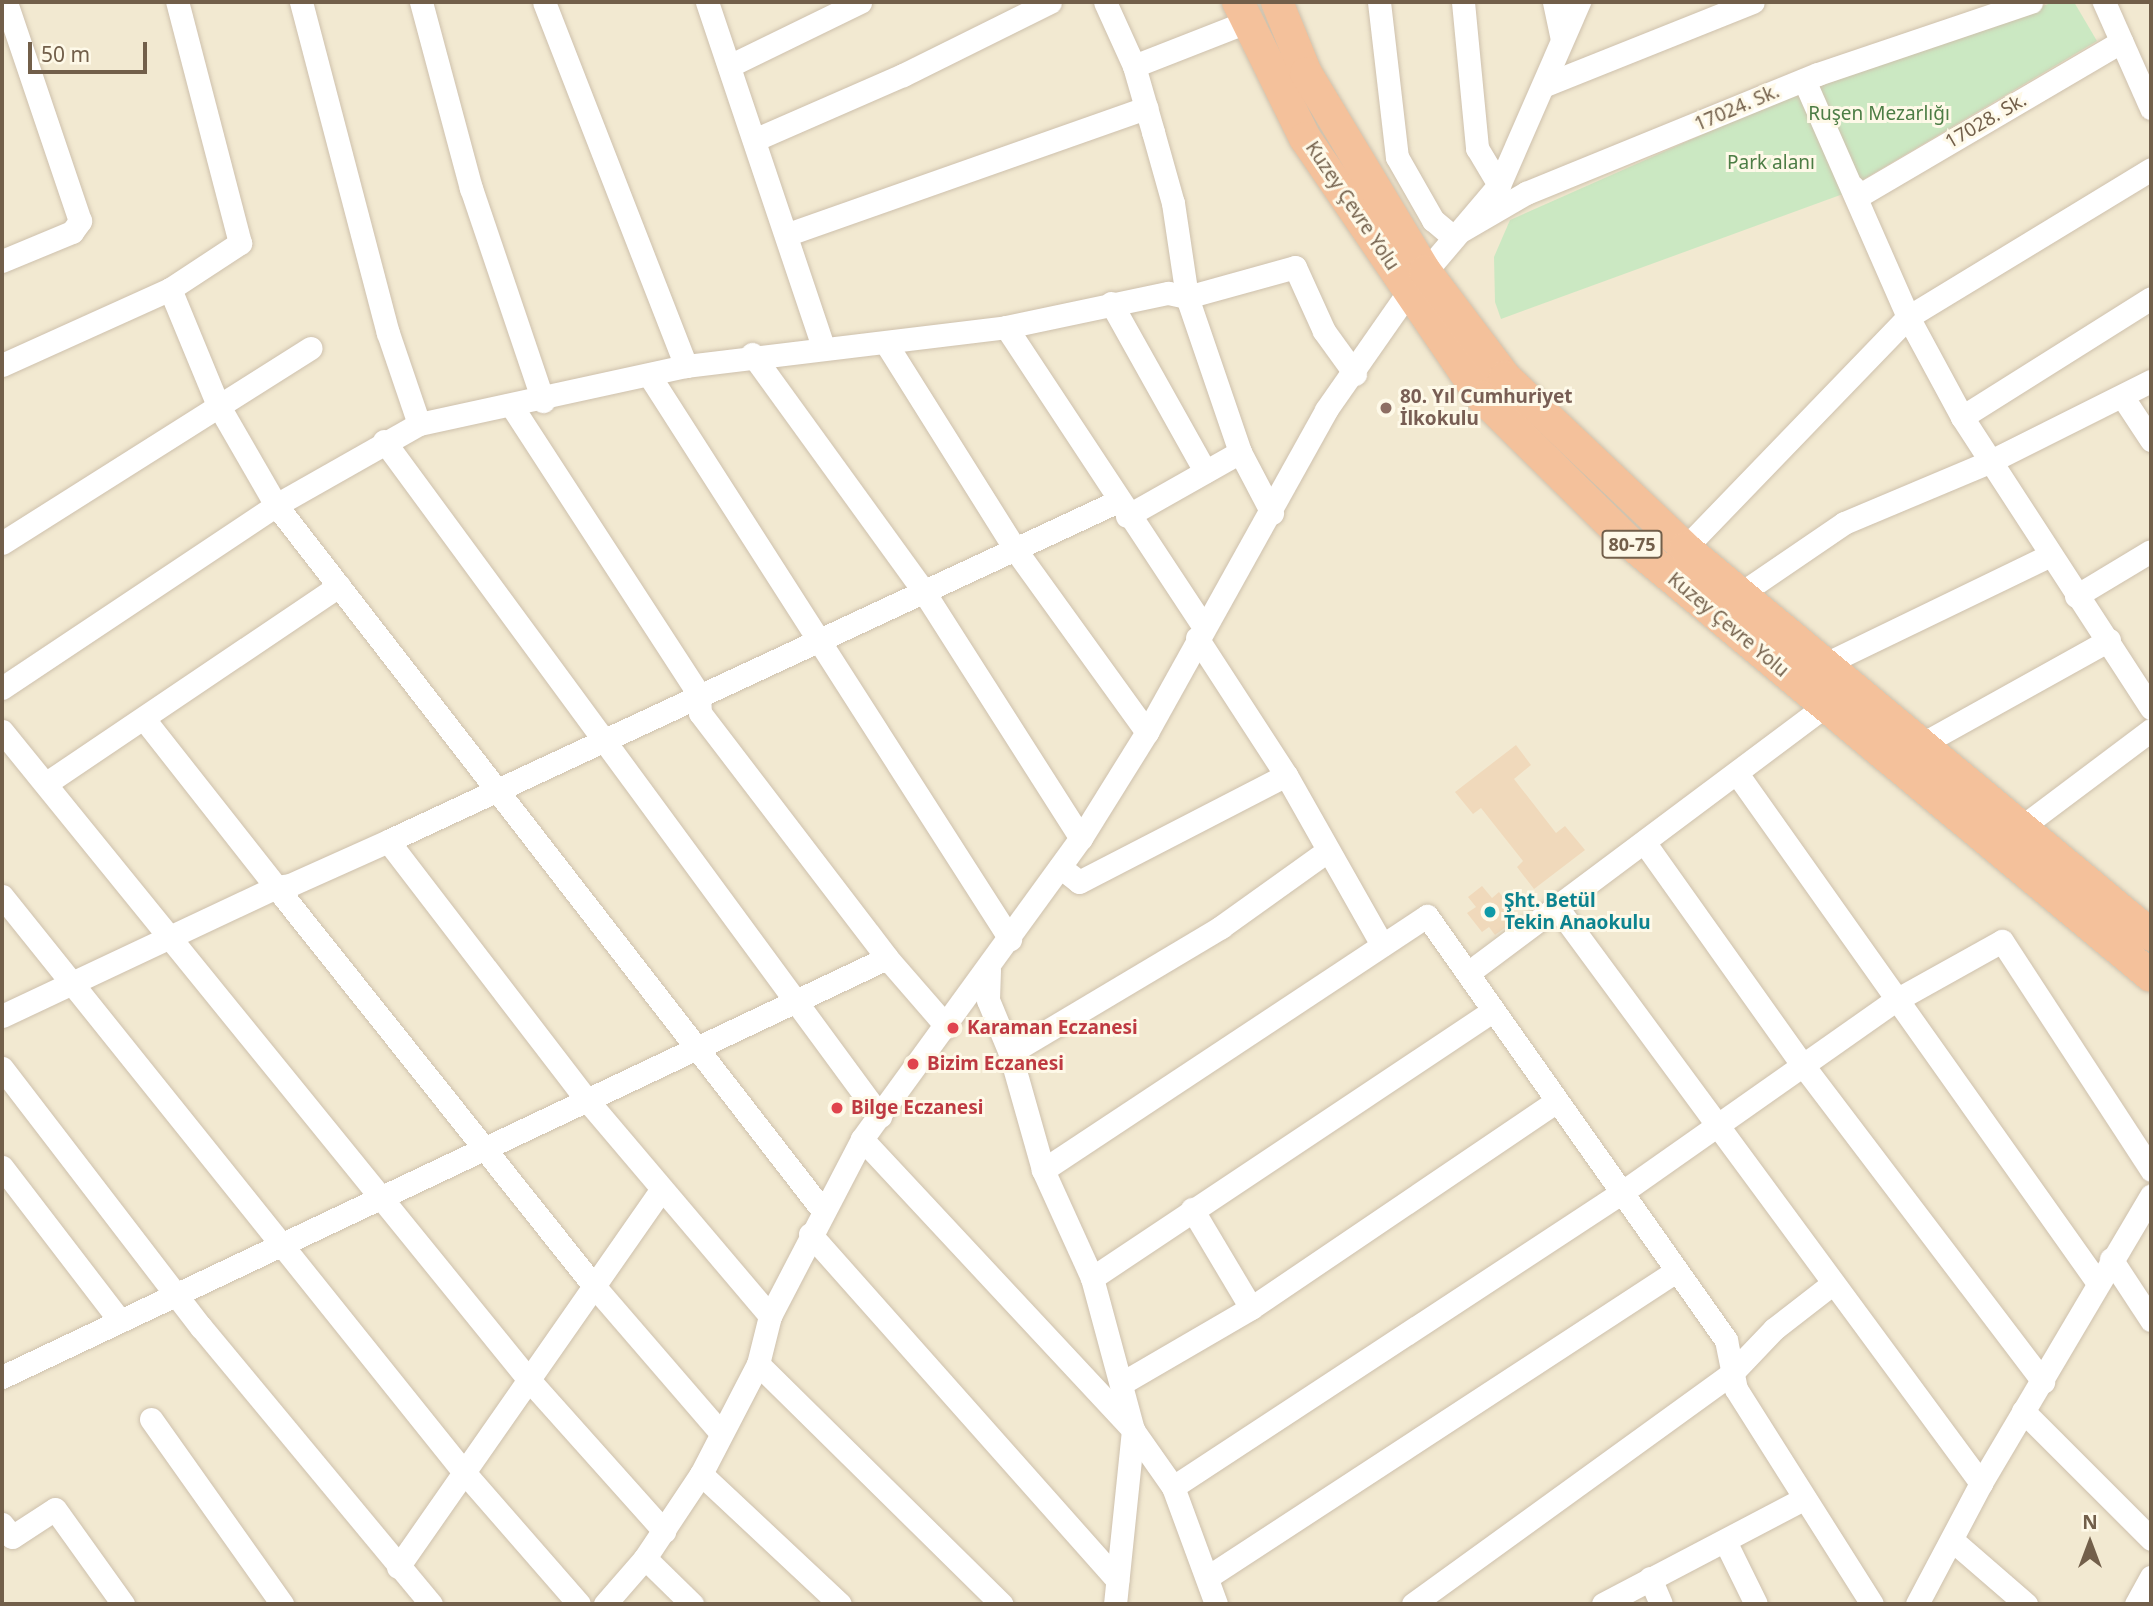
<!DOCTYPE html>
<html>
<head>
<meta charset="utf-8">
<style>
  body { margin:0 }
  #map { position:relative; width:2153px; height:1606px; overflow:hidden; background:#fbf6e3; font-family:"Noto Sans",sans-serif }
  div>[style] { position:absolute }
  .residential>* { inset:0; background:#f2e9d1; transform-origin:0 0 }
  .green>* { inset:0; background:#cbe8c2 }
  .building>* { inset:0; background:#f0d9bb }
  .roads { filter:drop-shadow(0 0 2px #cec1ad) drop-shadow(0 0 2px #cec1ad) }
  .minor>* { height:23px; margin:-11.5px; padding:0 11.5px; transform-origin:11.5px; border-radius:11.5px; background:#fff }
  .highway>* { height:32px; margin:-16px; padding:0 16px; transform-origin:16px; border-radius:16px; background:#f4c19b }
  .dots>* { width:19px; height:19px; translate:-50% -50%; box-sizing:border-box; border:4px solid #fef9e8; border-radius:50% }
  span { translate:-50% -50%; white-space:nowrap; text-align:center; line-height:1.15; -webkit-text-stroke:6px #fef9e8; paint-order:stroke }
  .shield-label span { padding:2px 5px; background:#fef9e8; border:2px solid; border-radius:5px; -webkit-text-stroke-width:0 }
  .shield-label { font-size:18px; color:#725f4a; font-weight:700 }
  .street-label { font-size:19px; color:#725f4a }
  .park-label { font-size:19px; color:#4c7d45 }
  .education-label { font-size:19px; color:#785e54; font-weight:700 }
  .left { translate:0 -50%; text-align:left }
  .culture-label { font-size:19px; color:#0d838f; font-weight:700 }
  .health-label { font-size:19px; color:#be3a42; font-weight:700 }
  .frame { position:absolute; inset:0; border:4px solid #725f4a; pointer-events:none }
  .north { position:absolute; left:2055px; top:1508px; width:70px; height:70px; -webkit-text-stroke:5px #fef9e8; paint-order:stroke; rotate:0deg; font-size:19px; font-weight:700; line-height:28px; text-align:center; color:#725f4a }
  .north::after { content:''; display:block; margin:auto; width:24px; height:32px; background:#725f4a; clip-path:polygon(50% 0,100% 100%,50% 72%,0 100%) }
  .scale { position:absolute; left:28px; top:42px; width:119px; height:32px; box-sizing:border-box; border:4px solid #725f4a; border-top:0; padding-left:9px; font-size:21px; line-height:24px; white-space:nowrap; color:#725f4a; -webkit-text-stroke:5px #fef9e8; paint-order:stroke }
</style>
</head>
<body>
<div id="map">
  <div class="residential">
    <i style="left:2px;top:2px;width:2149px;height:1602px"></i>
  </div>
  <div class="green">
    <i style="clip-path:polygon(2054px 2px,2074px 2px,2097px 41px,1854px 185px,1813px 87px)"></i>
    <i style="clip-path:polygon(1801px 91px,1843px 194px,1501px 319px,1495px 302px,1494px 257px,1510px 220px)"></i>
  </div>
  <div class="building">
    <i style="clip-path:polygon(1516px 745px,1531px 765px,1514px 779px,1556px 833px,1565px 826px,1585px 850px,1534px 889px,1517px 867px,1523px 861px,1481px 808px,1473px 814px,1455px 792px)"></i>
    <i style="clip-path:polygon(1482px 886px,1492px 898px,1499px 892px,1513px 911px,1504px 917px,1510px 924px,1495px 935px,1489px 927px,1482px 932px,1467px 913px,1476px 907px,1468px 897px)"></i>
  </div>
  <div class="roads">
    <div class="minor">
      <i style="left:301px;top:2px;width:342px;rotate:75.3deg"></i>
      <i style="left:388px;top:333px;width:96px;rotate:71.2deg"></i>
      <i style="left:421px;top:2px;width:193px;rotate:75deg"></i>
      <i style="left:471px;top:188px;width:225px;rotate:71.3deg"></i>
      <i style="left:544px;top:2px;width:391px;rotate:68.7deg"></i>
      <i style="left:707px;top:2px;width:364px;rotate:71.4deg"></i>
      <i style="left:1105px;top:2px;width:70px;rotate:65.6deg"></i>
      <i style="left:1134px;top:66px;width:69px;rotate:73.9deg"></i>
      <i style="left:1153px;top:132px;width:74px;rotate:74.3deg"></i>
      <i style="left:1173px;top:203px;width:95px;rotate:81.5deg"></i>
      <i style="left:1187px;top:297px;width:164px;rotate:71.1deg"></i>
      <i style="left:1240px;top:452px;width:69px;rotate:62.3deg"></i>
      <i style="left:1379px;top:2px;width:156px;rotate:83.4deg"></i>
      <i style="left:1397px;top:157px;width:73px;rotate:60.3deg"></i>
      <i style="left:1433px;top:220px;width:25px;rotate:40deg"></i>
      <i style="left:1452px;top:236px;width:86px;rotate:-30.2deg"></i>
      <i style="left:1526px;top:193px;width:315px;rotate:-22.2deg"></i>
      <i style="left:1818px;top:74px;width:225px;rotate:-18.7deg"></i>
      <i style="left:1463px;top:2px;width:147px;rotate:84.5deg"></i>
      <i style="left:1477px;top:148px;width:43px;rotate:59.3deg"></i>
      <i style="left:1554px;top:2px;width:35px;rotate:78deg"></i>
      <i style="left:2104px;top:2px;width:116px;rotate:66.1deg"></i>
      <i style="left:729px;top:66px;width:146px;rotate:-26deg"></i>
      <i style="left:1134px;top:66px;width:120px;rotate:-21.4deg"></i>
      <i style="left:1804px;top:80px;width:259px;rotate:66.3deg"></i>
      <i style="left:1908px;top:317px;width:114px;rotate:61.6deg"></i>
      <i style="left:1962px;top:417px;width:347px;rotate:57deg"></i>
      <i style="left:1545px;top:85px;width:224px;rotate:-21.8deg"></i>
      <i style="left:754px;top:140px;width:163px;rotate:-23.6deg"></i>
      <i style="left:903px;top:75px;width:164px;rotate:-26.4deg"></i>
      <i style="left:1853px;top:187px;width:11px;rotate:49deg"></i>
      <i style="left:1860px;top:195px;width:303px;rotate:-30.4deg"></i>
      <i style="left:788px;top:234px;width:380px;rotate:-19.4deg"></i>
      <i style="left:2px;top:261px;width:76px;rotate:-22.5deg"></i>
      <i style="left:72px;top:232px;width:14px;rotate:-54deg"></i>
      <i style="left:80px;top:221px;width:231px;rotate:-108.7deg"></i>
      <i style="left:170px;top:289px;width:123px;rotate:67.6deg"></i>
      <i style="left:217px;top:403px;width:118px;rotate:60deg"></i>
      <i style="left:276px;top:505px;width:893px;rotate:52.23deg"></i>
      <i style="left:1111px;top:303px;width:193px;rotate:60.8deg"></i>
      <i style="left:1006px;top:327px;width:358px;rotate:56.6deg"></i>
      <i style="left:887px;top:345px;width:244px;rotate:57.9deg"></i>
      <i style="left:1017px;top:552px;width:222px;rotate:54.2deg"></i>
      <i style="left:752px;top:354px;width:294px;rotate:54.1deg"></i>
      <i style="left:924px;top:592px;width:292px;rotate:57.5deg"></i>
      <i style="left:2px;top:365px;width:184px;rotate:-24.3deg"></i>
      <i style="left:170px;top:289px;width:84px;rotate:-33.3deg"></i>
      <i style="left:240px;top:243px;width:249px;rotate:-104.6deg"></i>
      <i style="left:649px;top:375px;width:670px;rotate:57.38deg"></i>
      <i style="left:2122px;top:396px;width:53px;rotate:56.6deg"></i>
      <i style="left:511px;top:405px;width:346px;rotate:57deg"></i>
      <i style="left:699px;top:695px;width:18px;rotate:87deg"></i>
      <i style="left:700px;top:713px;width:308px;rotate:52.6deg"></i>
      <i style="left:1962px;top:417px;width:223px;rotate:-32.2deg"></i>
      <i style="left:384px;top:441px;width:838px;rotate:53.69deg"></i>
      <i style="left:1127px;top:516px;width:130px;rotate:-29.5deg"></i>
      <i style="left:2px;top:543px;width:365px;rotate:-32.3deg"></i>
      <i style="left:1685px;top:548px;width:321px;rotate:-46deg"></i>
      <i style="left:1908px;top:317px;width:285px;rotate:-31.3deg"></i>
      <i style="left:1740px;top:594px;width:126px;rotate:-34.3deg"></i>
      <i style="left:1844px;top:523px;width:157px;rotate:-22.8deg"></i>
      <i style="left:1989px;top:462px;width:181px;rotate:-26.6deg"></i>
      <i style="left:2076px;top:596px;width:87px;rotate:-31deg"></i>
      <i style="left:1197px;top:638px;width:163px;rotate:57deg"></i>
      <i style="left:1286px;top:775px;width:195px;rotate:60.5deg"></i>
      <i style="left:1823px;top:665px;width:253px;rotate:-25.8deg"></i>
      <i style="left:2px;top:688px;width:329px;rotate:-33.7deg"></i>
      <i style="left:276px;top:505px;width:164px;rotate:-29.5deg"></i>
      <i style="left:419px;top:424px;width:273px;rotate:-12.3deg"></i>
      <i style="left:686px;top:366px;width:322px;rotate:-6.9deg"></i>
      <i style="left:1006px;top:327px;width:166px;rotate:-11.9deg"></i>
      <i style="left:1168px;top:293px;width:19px;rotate:12deg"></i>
      <i style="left:1187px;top:297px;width:112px;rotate:-15.5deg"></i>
      <i style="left:1295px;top:267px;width:70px;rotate:65.6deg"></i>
      <i style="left:1324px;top:331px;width:53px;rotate:54.2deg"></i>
      <i style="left:144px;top:719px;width:228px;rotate:51.8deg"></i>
      <i style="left:2px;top:731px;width:836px;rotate:50.92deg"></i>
      <i style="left:529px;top:1380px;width:203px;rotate:48.2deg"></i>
      <i style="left:1922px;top:744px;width:214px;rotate:-29.1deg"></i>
      <i style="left:1738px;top:775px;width:623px;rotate:54.68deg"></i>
      <i style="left:48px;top:782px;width:351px;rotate:-34deg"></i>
      <i style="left:2023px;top:826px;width:160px;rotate:-36.9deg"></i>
      <i style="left:388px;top:841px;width:327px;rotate:52.5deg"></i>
      <i style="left:587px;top:1100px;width:283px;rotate:49.7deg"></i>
      <i style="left:1644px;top:842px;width:272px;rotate:54.6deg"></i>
      <i style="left:1802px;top:1064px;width:399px;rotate:52.8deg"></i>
      <i style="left:1060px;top:867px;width:24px;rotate:38deg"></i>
      <i style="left:1079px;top:882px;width:233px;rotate:-27.3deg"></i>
      <i style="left:276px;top:887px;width:14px;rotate:-8deg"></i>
      <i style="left:290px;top:885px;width:107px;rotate:-24.2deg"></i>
      <i style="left:388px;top:841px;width:805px;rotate:-24.97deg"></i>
      <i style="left:2px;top:896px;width:737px;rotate:51.28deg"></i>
      <i style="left:463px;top:1471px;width:176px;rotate:48.9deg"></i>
      <i style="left:1556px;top:906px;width:717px;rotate:53.63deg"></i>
      <i style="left:989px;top:970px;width:30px;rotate:92deg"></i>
      <i style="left:988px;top:1000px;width:57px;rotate:67.5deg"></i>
      <i style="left:1010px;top:1053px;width:122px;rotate:74.2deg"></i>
      <i style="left:1043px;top:1170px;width:119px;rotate:65.6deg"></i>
      <i style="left:1092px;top:1278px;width:157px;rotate:74.9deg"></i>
      <i style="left:1133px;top:1430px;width:70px;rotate:54.9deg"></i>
      <i style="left:1173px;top:1487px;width:125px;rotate:69.8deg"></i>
      <i style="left:1468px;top:973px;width:446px;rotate:-36.8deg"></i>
      <i style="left:2px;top:1016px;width:303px;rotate:-25.2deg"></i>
      <i style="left:276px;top:887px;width:510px;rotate:51.45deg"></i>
      <i style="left:594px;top:1286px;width:193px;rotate:49.2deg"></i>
      <i style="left:1010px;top:1053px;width:246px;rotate:-30.8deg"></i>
      <i style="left:1221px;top:927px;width:130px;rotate:-35.6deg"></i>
      <i style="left:2px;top:1068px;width:327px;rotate:52.5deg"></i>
      <i style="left:201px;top:1327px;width:360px;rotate:50.3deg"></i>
      <i style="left:862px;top:1139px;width:398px;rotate:47deg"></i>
      <i style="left:1133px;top:1430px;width:175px;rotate:95.9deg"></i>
      <i style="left:2px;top:1167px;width:194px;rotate:52.5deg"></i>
      <i style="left:1043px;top:1170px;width:460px;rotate:-33.5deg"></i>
      <i style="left:1427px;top:916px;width:519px;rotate:54.81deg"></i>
      <i style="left:1726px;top:1340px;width:50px;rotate:78.5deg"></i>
      <i style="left:1736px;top:1389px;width:254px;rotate:57.7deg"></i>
      <i style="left:1192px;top:1209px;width:115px;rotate:59.2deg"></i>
      <i style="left:810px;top:1234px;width:463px;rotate:48.4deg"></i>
      <i style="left:2111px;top:1259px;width:73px;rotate:56.7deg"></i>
      <i style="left:1092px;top:1278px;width:481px;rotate:-33.7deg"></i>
      <i style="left:758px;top:1364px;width:342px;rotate:44.6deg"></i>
      <i style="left:2px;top:1377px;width:979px;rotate:-25.34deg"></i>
      <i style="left:887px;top:958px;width:91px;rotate:49deg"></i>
      <i style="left:1124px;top:1382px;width:147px;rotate:-30.2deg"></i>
      <i style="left:1251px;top:1308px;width:369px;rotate:-34.1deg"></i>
      <i style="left:2023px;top:1411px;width:181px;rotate:45deg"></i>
      <i style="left:151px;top:1419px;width:227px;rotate:54.7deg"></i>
      <i style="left:701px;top:1474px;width:190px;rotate:43.1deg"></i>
      <i style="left:1173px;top:1487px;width:536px;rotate:-33.27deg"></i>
      <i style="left:1621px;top:1193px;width:336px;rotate:-35.1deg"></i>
      <i style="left:1896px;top:1000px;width:121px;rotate:-29.1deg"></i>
      <i style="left:2002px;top:941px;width:273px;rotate:56.9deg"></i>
      <i style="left:2px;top:1524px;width:16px;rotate:52deg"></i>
      <i style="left:12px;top:1537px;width:51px;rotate:-33.1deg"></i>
      <i style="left:55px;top:1509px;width:117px;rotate:54.4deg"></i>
      <i style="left:1952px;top:1540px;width:98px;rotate:40.9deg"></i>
      <i style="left:1725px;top:1541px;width:70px;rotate:63.8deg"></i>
      <i style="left:645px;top:1558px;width:66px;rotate:44.4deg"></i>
      <i style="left:398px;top:1567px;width:460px;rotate:-55.1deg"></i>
      <i style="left:1208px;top:1577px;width:559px;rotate:-33.18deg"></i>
      <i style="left:1650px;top:1578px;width:28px;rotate:67deg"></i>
      <i style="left:605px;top:1604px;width:61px;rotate:-49deg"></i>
      <i style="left:645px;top:1558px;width:101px;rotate:-56.3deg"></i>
      <i style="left:701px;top:1474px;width:124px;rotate:-62.6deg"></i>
      <i style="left:758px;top:1364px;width:49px;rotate:-76deg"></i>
      <i style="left:770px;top:1316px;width:199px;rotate:-62.5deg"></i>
      <i style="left:862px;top:1139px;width:372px;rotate:-54deg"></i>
      <i style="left:1081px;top:838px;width:125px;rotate:-58.1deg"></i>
      <i style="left:1147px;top:732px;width:368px;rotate:-60.9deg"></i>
      <i style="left:1326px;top:410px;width:145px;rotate:-55.1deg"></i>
      <i style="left:1409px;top:291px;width:139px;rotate:-49.7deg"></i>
      <i style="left:1499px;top:185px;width:200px;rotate:-66.4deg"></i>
      <i style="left:1413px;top:1604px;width:394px;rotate:-35.9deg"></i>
      <i style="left:1732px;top:1373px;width:61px;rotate:-46.3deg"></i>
      <i style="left:1774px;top:1329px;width:73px;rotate:-37.8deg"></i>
      <i style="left:1603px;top:1604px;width:226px;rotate:-27.7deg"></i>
      <i style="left:1917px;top:1604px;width:137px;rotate:-62.1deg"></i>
      <i style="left:1981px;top:1483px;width:334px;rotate:-59.4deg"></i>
      <i style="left:2136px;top:1604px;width:31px;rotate:-61deg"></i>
    </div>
    <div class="highway">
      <i style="left:1238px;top:2px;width:152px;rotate:63.8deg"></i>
      <i style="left:1305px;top:138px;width:314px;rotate:55.7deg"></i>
      <i style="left:1482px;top:397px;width:208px;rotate:44.6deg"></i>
      <i style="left:1630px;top:543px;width:677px;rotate:39.73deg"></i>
      <i style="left:1277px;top:2px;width:77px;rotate:67.8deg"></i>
      <i style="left:1306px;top:73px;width:231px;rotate:59deg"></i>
      <i style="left:1425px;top:271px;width:133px;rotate:53deg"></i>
      <i style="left:1505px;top:377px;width:248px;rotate:43.5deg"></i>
      <i style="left:1685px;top:548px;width:606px;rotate:39.71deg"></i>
    </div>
  </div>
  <div class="dots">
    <i style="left:1386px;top:408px;background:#8d6e63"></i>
    <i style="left:1490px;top:912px;background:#0f9aa8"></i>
    <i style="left:953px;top:1028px;background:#e0444e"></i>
    <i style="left:913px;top:1064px;background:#e0444e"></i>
    <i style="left:837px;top:1108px;background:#e0444e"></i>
  </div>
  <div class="shield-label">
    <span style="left:1632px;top:544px">80-75</span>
  </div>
  <div class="street-label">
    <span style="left:1737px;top:108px;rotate:-23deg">17024. Sk.</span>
    <span style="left:1986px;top:121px;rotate:-30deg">17028. Sk.</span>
    <span style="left:1352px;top:206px;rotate:56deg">Kuzey Çevre Yolu</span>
    <span style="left:1728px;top:625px;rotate:40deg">Kuzey Çevre Yolu</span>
  </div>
  <div class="park-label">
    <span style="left:1879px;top:114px">Ruşen Mezarlığı</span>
    <span style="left:1771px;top:163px">Park alanı</span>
  </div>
  <div class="education-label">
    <span class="left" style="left:1400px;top:408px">80. Yıl Cumhuriyet<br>İlkokulu</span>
  </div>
  <div class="culture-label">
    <span class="left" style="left:1504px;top:912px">Şht. Betül<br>Tekin Anaokulu</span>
  </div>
  <div class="health-label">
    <span class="left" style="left:967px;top:1028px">Karaman Eczanesi</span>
    <span class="left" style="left:927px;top:1064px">Bizim Eczanesi</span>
    <span class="left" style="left:851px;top:1108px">Bilge Eczanesi</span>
  </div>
  <div class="frame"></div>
  <div class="north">N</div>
  <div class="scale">50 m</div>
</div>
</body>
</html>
